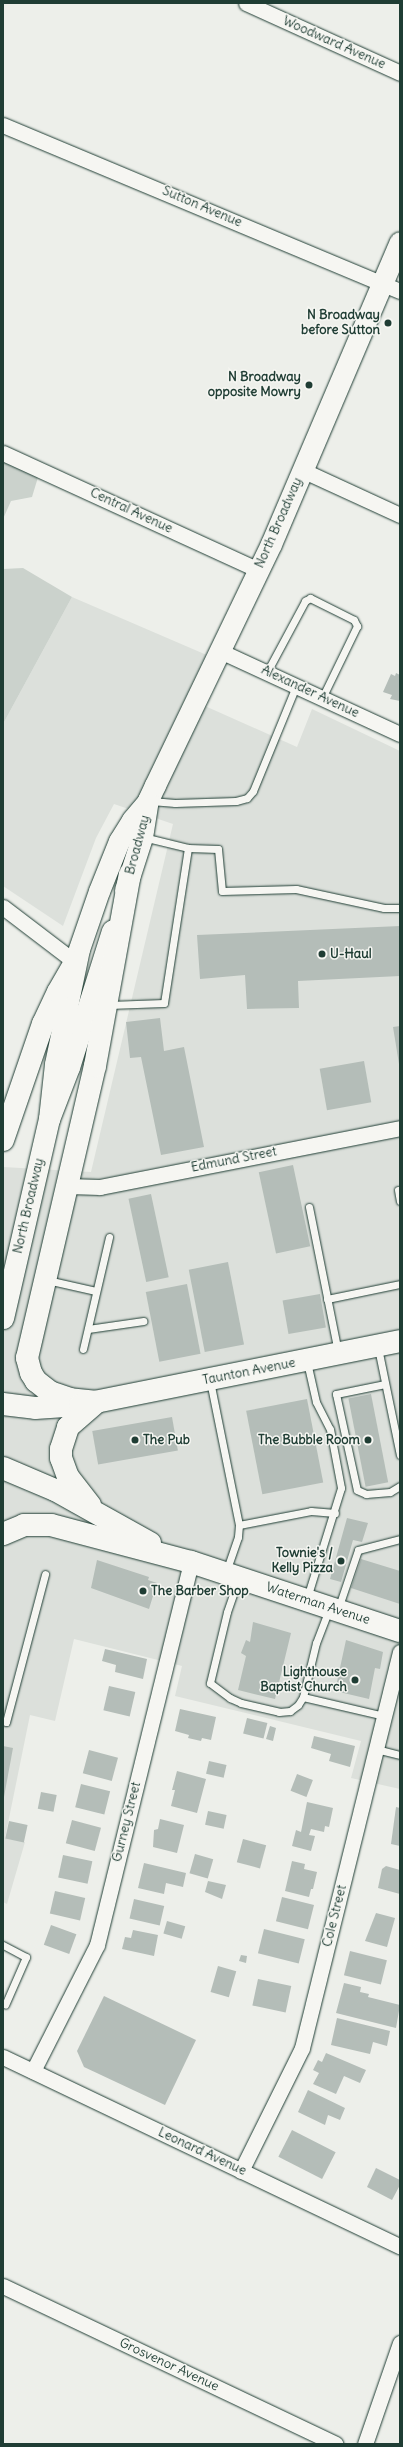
<!DOCTYPE html>
<html>
<head>
<meta charset="utf-8">
<style>
  body { margin:0 }
  #map { position:relative; width:403px; height:2447px; overflow:hidden; background:#edefea; font-family:Delius,sans-serif }
  div>[style] { position:absolute }
  .built>* { inset:0; background:#dce0db }
  .green>* { inset:0; background:#cbd2cc }
  .building>* { inset:0; background:#b4bdb8; transform-origin:0 0 }
  .roads { filter:drop-shadow(0 0 1px #1f3d34) drop-shadow(0 0 1px #1f3d34) }
  .lane>* { height:7px; margin:-3.5px; padding:0 3.5px; transform-origin:3.5px; border-radius:3.5px; background:#f6f6f2 }
  .street>* { height:15px; margin:-7.5px; padding:0 7.5px; transform-origin:7.5px; border-radius:7.5px; background:#f6f6f2 }
  .secondary>* { height:21px; margin:-10.5px; padding:0 10.5px; transform-origin:10.5px; border-radius:10.5px; background:#f6f6f2 }
  .highway>* { height:22px; margin:-11px; padding:0 11px; transform-origin:11px; border-radius:11px; background:#f6f6f2 }
  .dots>* { width:11px; height:11px; translate:-50% -50%; box-sizing:border-box; border:2px solid #f6f6f2; border-radius:50% }
  span { translate:-50% -50%; white-space:nowrap; text-align:center; line-height:1.15; -webkit-text-stroke:3px #f6f6f2; paint-order:stroke }
  .street-label { font-size:13px; color:#1f3d34 }
  .poi-label { font-size:13px; color:#1f3d34; font-weight:700 }
  .right { translate:-100% -50%; text-align:right }
  .left { translate:0 -50%; text-align:left }
  .frame { position:absolute; inset:0; border:4px solid #1f3d34; pointer-events:none }
</style>
</head>
<body>
<div id="map">
  <div class="built">
    <i style="clip-path:polygon(72px 597px,216px 659px,196px 702px,297px 747px,312px 709px,400px 751px,400px 1789px,351px 1778px,361px 1741px,175px 1696px,182px 1666px,74px 1639px,55px 1721px,30px 1715px,5px 1838px,25px 1842px,7px 1904px,3px 1902px,3px 1167px,91px 1172px,173px 824px,114px 804px,96px 838px,63px 926px,3px 886px,3px 724px)"></i>
  </div>
  <div class="green">
    <i style="clip-path:polygon(3px 458px,39px 474px,32px 497px,11px 501px,3px 519px)"></i>
    <i style="clip-path:polygon(23px 568px,72px 597px,3px 724px,3px 569px)"></i>
  </div>
  <div class="building">
    <i style="clip-path:polygon(396px 673px,400px 675px,400px 701px,390px 699px,392px 695px,383px 692px,391px 674px,395px 676px)"></i>
    <i style="clip-path:polygon(400px 926px,400px 976px,298px 981px,299px 1008px,247px 1009px,245px 975px,200px 979px,197px 935px)"></i>
    <i style="clip-path:polygon(160px 1018px,164px 1051px,184px 1047px,204px 1147px,161px 1155px,141px 1057px,130px 1058px,126px 1022px)"></i>
    <i style="clip-path:polygon(400px 1026px,400px 1064px,399px 1064px,393px 1027px)"></i>
    <i style="left:364px;top:1061px;width:42px;height:45px;rotate:80deg"></i>
    <i style="left:293px;top:1165px;width:83px;height:35px;rotate:78deg"></i>
    <i style="left:151px;top:1194px;width:85px;height:23px;rotate:78deg"></i>
    <i style="left:228px;top:1262px;width:84px;height:40px;rotate:79deg"></i>
    <i style="left:187px;top:1284px;width:71px;height:42px;rotate:79deg"></i>
    <i style="left:320px;top:1294px;width:34px;height:38px;rotate:80deg"></i>
    <i style="left:371px;top:1394px;width:90px;height:23px;rotate:79deg"></i>
    <i style="left:307px;top:1399px;width:85px;height:62px;rotate:79deg"></i>
    <i style="left:172px;top:1417px;width:34px;height:81px;rotate:80deg"></i>
    <i style="clip-path:polygon(347px 1518px,368px 1523px,362px 1542px,353px 1540px,341px 1582px,330px 1579px)"></i>
    <i style="clip-path:polygon(361px 1559px,400px 1571px,400px 1604px,351px 1588px)"></i>
    <i style="clip-path:polygon(97px 1560px,149px 1577px,148px 1580px,157px 1583px,149px 1609px,91px 1588px)"></i>
    <i style="clip-path:polygon(253px 1622px,291px 1633px,275px 1699px,238px 1690px,246px 1656px,241px 1653px,246px 1640px,250px 1642px)"></i>
    <i style="clip-path:polygon(346px 1640px,383px 1652px,380px 1669px,375px 1668px,369px 1699px,335px 1691px)"></i>
    <i style="clip-path:polygon(105px 1649px,147px 1659px,143px 1679px,115px 1672px,116px 1665px,102px 1661px)"></i>
    <i style="left:109px;top:1686px;width:27px;height:25px;rotate:13deg"></i>
    <i style="clip-path:polygon(180px 1709px,216px 1717px,211px 1740px,202px 1738px,201px 1741px,188px 1738px,189px 1735px,175px 1731px)"></i>
    <i style="left:247px;top:1718px;width:21px;height:16px;rotate:14deg"></i>
    <i style="clip-path:polygon(270px 1726px,276px 1728px,273px 1741px,266px 1739px)"></i>
    <i style="clip-path:polygon(314px 1736px,355px 1746px,350px 1767px,329px 1761px,331px 1754px,311px 1748px)"></i>
    <i style="clip-path:polygon(3px 1746px,13px 1748px,4px 1797px,3px 1797px)"></i>
    <i style="left:89px;top:1750px;width:30px;height:24px;rotate:15deg"></i>
    <i style="left:209px;top:1761px;width:18px;height:13px;rotate:13deg"></i>
    <i style="clip-path:polygon(177px 1771px,206px 1779px,197px 1813px,171px 1806px,175px 1790px,172px 1790px)"></i>
    <i style="left:297px;top:1774px;width:17px;height:18px;rotate:21deg"></i>
    <i style="left:81px;top:1784px;width:30px;height:24px;rotate:14deg"></i>
    <i style="left:41px;top:1792px;width:16px;height:17px;rotate:11deg"></i>
    <i style="clip-path:polygon(307px 1802px,333px 1808px,329px 1827px,325px 1826px,324px 1832px,311px 1829px,309px 1835px,315px 1836px,311px 1851px,292px 1846px,296px 1830px,301px 1832px)"></i>
    <i style="clip-path:polygon(396px 1807px,400px 1808px,400px 1846px,391px 1844px)"></i>
    <i style="left:208px;top:1811px;width:19px;height:14px;rotate:12deg"></i>
    <i style="clip-path:polygon(160px 1819px,184px 1825px,177px 1853px,153px 1847px,154px 1830px,158px 1829px)"></i>
    <i style="left:72px;top:1820px;width:30px;height:24px;rotate:15deg"></i>
    <i style="left:9px;top:1821px;width:19px;height:18px;rotate:12deg"></i>
    <i style="left:243px;top:1839px;width:24px;height:24px;rotate:15deg"></i>
    <i style="left:195px;top:1854px;width:19px;height:20px;rotate:16deg"></i>
    <i style="left:63px;top:1855px;width:30px;height:23px;rotate:12deg"></i>
    <i style="clip-path:polygon(292px 1861px,305px 1864px,304px 1869px,317px 1872px,313px 1889px,311px 1889px,309px 1897px,285px 1891px)"></i>
    <i style="clip-path:polygon(144px 1863px,186px 1873px,183px 1887px,166px 1883px,164px 1894px,138px 1888px)"></i>
    <i style="clip-path:polygon(386px 1866px,400px 1870px,400px 1894px,378px 1888px,382px 1869px)"></i>
    <i style="clip-path:polygon(208px 1881px,226px 1885px,222px 1899px,205px 1892px)"></i>
    <i style="left:55px;top:1891px;width:31px;height:23px;rotate:13deg"></i>
    <i style="left:282px;top:1897px;width:33px;height:25px;rotate:14deg"></i>
    <i style="left:134px;top:1899px;width:31px;height:20px;rotate:13deg"></i>
    <i style="clip-path:polygon(376px 1913px,395px 1918px,387px 1947px,365px 1941px)"></i>
    <i style="left:167px;top:1921px;width:19px;height:13px;rotate:16deg"></i>
    <i style="left:51px;top:1925px;width:27px;height:21px;rotate:20deg"></i>
    <i style="left:264px;top:1929px;width:42px;height:25px;rotate:14deg"></i>
    <i style="clip-path:polygon(133px 1930px,158px 1935px,154px 1956px,122px 1949px,125px 1937px,131px 1938px)"></i>
    <i style="left:350px;top:1951px;width:38px;height:25px;rotate:14deg"></i>
    <i style="clip-path:polygon(241px 1955px,247px 1956px,246px 1963px,239px 1961px)"></i>
    <i style="left:218px;top:1966px;width:19px;height:27px;rotate:16deg"></i>
    <i style="left:258px;top:1979px;width:34px;height:27px;rotate:12deg"></i>
    <i style="clip-path:polygon(344px 1983px,361px 1987px,360px 1992px,369px 1994px,368px 1997px,400px 2005px,396px 2028px,336px 2013px)"></i>
    <i style="clip-path:polygon(104px 1996px,196px 2040px,165px 2105px,84px 2067px,77px 2051px)"></i>
    <i style="clip-path:polygon(337px 2018px,390px 2031px,387px 2046px,373px 2042px,370px 2054px,331px 2045px)"></i>
    <i style="clip-path:polygon(326px 2053px,366px 2070px,360px 2083px,344px 2076px,336px 2094px,313px 2084px,319px 2073px,313px 2070px,318px 2060px,322px 2062px)"></i>
    <i style="clip-path:polygon(308px 2090px,345px 2108px,340px 2120px,328px 2115px,325px 2125px,298px 2112px)"></i>
    <i style="left:292px;top:2130px;width:49px;height:30px;rotate:27deg"></i>
    <i style="clip-path:polygon(376px 2168px,400px 2180px,400px 2185px,392px 2200px,367px 2187px)"></i>
  </div>
  <div class="roads">
    <div class="lane">
      <i style="left:267px;top:672px;width:81px;rotate:-61.8deg"></i>
      <i style="left:305px;top:601px;width:6px;rotate:-31deg"></i>
      <i style="left:310px;top:598px;width:49px;rotate:26.6deg"></i>
      <i style="left:354px;top:620px;width:7px;rotate:63deg"></i>
      <i style="left:357px;top:626px;width:80px;rotate:115.9deg"></i>
      <i style="left:151px;top:801px;width:24px;rotate:5deg"></i>
      <i style="left:175px;top:803px;width:61px;rotate:-1.9deg"></i>
      <i style="left:236px;top:801px;width:11px;rotate:-15deg"></i>
      <i style="left:247px;top:798px;width:9px;rotate:-49deg"></i>
      <i style="left:253px;top:791px;width:113px;rotate:-67.7deg"></i>
      <i style="left:143px;top:837px;width:46px;rotate:13.7deg"></i>
      <i style="left:188px;top:848px;width:30px;rotate:2deg"></i>
      <i style="left:218px;top:849px;width:42px;rotate:84.6deg"></i>
      <i style="left:222px;top:891px;width:74px;rotate:-1.5deg"></i>
      <i style="left:296px;top:889px;width:90px;rotate:12.2deg"></i>
      <i style="left:384px;top:908px;width:16px"></i>
      <i style="left:109px;top:1005px;width:55px;rotate:-2.1deg"></i>
      <i style="left:164px;top:1003px;width:157px;rotate:-81.2deg"></i>
      <i style="left:398px;top:1190px;width:11px;rotate:80deg"></i>
      <i style="left:309px;top:1207px;width:148px;rotate:78.7deg"></i>
      <i style="left:47px;top:1280px;width:50px;rotate:12.7deg"></i>
      <i style="left:327px;top:1299px;width:75px;rotate:-11.6deg"></i>
      <i style="left:88px;top:1329px;width:56px;rotate:-8.3deg"></i>
      <i style="left:378px;top:1348px;width:109px;rotate:78.4deg"></i>
      <i style="left:83px;top:1349px;width:115px;rotate:-76.9deg"></i>
      <i style="left:307px;top:1362px;width:41px;rotate:77.3deg"></i>
      <i style="left:316px;top:1402px;width:30px;rotate:63deg"></i>
      <i style="left:330px;top:1429px;width:60px;rotate:79.4deg"></i>
      <i style="left:341px;top:1488px;width:115px;rotate:107.2deg"></i>
      <i style="left:210px;top:1381px;width:147px;rotate:78.6deg"></i>
      <i style="left:239px;top:1525px;width:12px;rotate:95deg"></i>
      <i style="left:238px;top:1537px;width:37px;rotate:109deg"></i>
      <i style="left:385px;top:1384px;width:50px;rotate:168.5deg"></i>
      <i style="left:336px;top:1394px;width:98px;rotate:77.7deg"></i>
      <i style="left:357px;top:1490px;width:10px;rotate:24deg"></i>
      <i style="left:366px;top:1494px;width:24px;rotate:-5deg"></i>
      <i style="left:390px;top:1492px;width:12px;rotate:-31deg"></i>
      <i style="left:239px;top:1525px;width:73px;rotate:-11deg"></i>
      <i style="left:311px;top:1511px;width:24px;rotate:5deg"></i>
      <i style="left:238px;top:1580px;width:34px;rotate:109deg"></i>
      <i style="left:227px;top:1612px;width:73px;rotate:103.5deg"></i>
      <i style="left:210px;top:1683px;width:25px;rotate:37deg"></i>
      <i style="left:230px;top:1698px;width:12px;rotate:24deg"></i>
      <i style="left:241px;top:1703px;width:39px;rotate:13deg"></i>
      <i style="left:279px;top:1712px;width:11px;rotate:-5deg"></i>
      <i style="left:290px;top:1711px;width:10px;rotate:-37deg"></i>
      <i style="left:298px;top:1705px;width:9px;rotate:-58deg"></i>
      <i style="left:303px;top:1697px;width:56px;rotate:-76.5deg"></i>
      <i style="left:316px;top:1643px;width:36px;rotate:-69deg"></i>
      <i style="left:338px;top:1609px;width:62px;rotate:-71.3deg"></i>
      <i style="left:358px;top:1550px;width:43px;rotate:-14.7deg"></i>
      <i style="left:303px;top:1697px;width:83px;rotate:13.2deg"></i>
      <i style="left:3px;top:1721px;width:3px;rotate:18deg"></i>
      <i style="left:6px;top:1722px;width:153px;rotate:-75.2deg"></i>
      <i style="left:376px;top:1749px;width:25px;rotate:14deg"></i>
      <i style="left:3px;top:1945px;width:26px;rotate:28deg"></i>
      <i style="left:26px;top:1957px;width:52px;rotate:113.6deg"></i>
    </div>
    <div class="street">
      <i style="left:246px;top:3px;width:169px;rotate:24.4deg"></i>
      <i style="left:3px;top:125px;width:430px;rotate:22.7deg"></i>
      <i style="left:3px;top:453px;width:281px;rotate:24.6deg"></i>
      <i style="left:302px;top:470px;width:108px;rotate:24.7deg"></i>
      <i style="left:220px;top:651px;width:198px;rotate:24.8deg"></i>
      <i style="left:3px;top:907px;width:91px;rotate:37.4deg"></i>
      <i style="left:68px;top:1186px;width:32px;rotate:2deg"></i>
      <i style="left:100px;top:1187px;width:306px;rotate:-11.1deg"></i>
      <i style="left:3px;top:2057px;width:440px;rotate:25.5deg"></i>
      <i style="left:33px;top:2071px;width:141px;rotate:-63.1deg"></i>
      <i style="left:97px;top:1945px;width:394px;rotate:-76.2deg"></i>
      <i style="left:241px;top:2171px;width:137px;rotate:-63.6deg"></i>
      <i style="left:302px;top:2048px;width:408px;rotate:-76.1deg"></i>
      <i style="left:3px;top:2286px;width:368px;rotate:25.4deg"></i>
      <i style="left:365px;top:2444px;width:107px;rotate:-70.9deg"></i>
    </div>
    <div class="secondary">
      <i style="left:125px;top:890px;width:56px;rotate:-72.2deg"></i>
      <i style="left:142px;top:837px;width:37px;rotate:-81deg"></i>
      <i style="left:148px;top:800px;width:17px;rotate:-65deg"></i>
      <i style="left:155px;top:785px;width:267px;rotate:-64.3deg"></i>
      <i style="left:271px;top:544px;width:328px;rotate:-66.9deg"></i>
      <i style="left:49px;top:1119px;width:56px;rotate:-69deg"></i>
      <i style="left:69px;top:1067px;width:143px;rotate:-72.5deg"></i>
      <i style="left:3px;top:1318px;width:204px;rotate:-77deg"></i>
      <i style="left:49px;top:1119px;width:55px;rotate:-83.8deg"></i>
      <i style="left:55px;top:1064px;width:117px;rotate:-78.2deg"></i>
      <i style="left:79px;top:949px;width:61px;rotate:-71deg"></i>
      <i style="left:99px;top:891px;width:54px;rotate:-68.2deg"></i>
      <i style="left:119px;top:841px;width:25px;rotate:-58deg"></i>
      <i style="left:132px;top:820px;width:23px;rotate:-50deg"></i>
    </div>
    <div class="highway">
      <i style="left:3px;top:1140px;width:123px;rotate:-71deg"></i>
      <i style="left:43px;top:1024px;width:35px;rotate:-65deg"></i>
      <i style="left:58px;top:992px;width:34px;rotate:-60deg"></i>
      <i style="left:97px;top:1402px;width:27px;rotate:-174deg"></i>
      <i style="left:70px;top:1399px;width:21px;rotate:-161deg"></i>
      <i style="left:50px;top:1392px;width:18px;rotate:-142deg"></i>
      <i style="left:36px;top:1381px;width:9px;rotate:-122deg"></i>
      <i style="left:31px;top:1373px;width:16px;rotate:-105deg"></i>
      <i style="left:27px;top:1358px;width:300px;rotate:-76.9deg"></i>
      <i style="left:95px;top:1066px;width:195px;rotate:-79.7deg"></i>
      <i style="left:3px;top:1404px;width:32px;rotate:7deg"></i>
      <i style="left:35px;top:1408px;width:45px;rotate:-3.8deg"></i>
      <i style="left:80px;top:1405px;width:326px;rotate:-11.3deg"></i>
      <i style="left:3px;top:1468px;width:56px;rotate:22.9deg"></i>
      <i style="left:55px;top:1490px;width:109px;rotate:29.2deg"></i>
      <i style="left:90px;top:1505px;width:36px;rotate:-128deg"></i>
      <i style="left:68px;top:1477px;width:20px;rotate:-110deg"></i>
      <i style="left:61px;top:1458px;width:9px;rotate:-90deg"></i>
      <i style="left:61px;top:1449px;width:23px;rotate:-72deg"></i>
      <i style="left:68px;top:1427px;width:37px;rotate:-41deg"></i>
      <i style="left:3px;top:1534px;width:23px;rotate:-23deg"></i>
      <i style="left:24px;top:1525px;width:27px"></i>
      <i style="left:51px;top:1525px;width:145px;rotate:14.8deg"></i>
      <i style="left:191px;top:1562px;width:220px;rotate:18.3deg"></i>
    </div>
  </div>
  <div class="dots">
    <i style="left:388px;top:323px;background:#1f3d34"></i>
    <i style="left:309px;top:385px;background:#1f3d34"></i>
    <i style="left:322px;top:954px;background:#1f3d34"></i>
    <i style="left:135px;top:1440px;background:#1f3d34"></i>
    <i style="left:368px;top:1440px;background:#1f3d34"></i>
    <i style="left:341px;top:1561px;background:#1f3d34"></i>
    <i style="left:143px;top:1591px;background:#1f3d34"></i>
    <i style="left:355px;top:1680px;background:#1f3d34"></i>
  </div>
  <div class="street-label">
    <span style="left:334px;top:43px;rotate:24deg">Woodward Avenue</span>
    <span style="left:202px;top:207px;rotate:23deg">Sutton Avenue</span>
    <span style="left:131px;top:511px;rotate:25deg">Central Avenue</span>
    <span style="left:279px;top:523px;rotate:-66deg">North Broadway</span>
    <span style="left:310px;top:692px;rotate:25deg">Alexander Avenue</span>
    <span style="left:138px;top:845px;rotate:-75deg">Broadway</span>
    <span style="left:234px;top:1160px;rotate:-11deg">Edmund Street</span>
    <span style="left:29px;top:1206px;rotate:-77deg">North Broadway</span>
    <span style="left:249px;top:1372px;rotate:-11deg">Taunton Avenue</span>
    <span style="left:318px;top:1604px;rotate:18deg">Waterman Avenue</span>
    <span style="left:127px;top:1822px;rotate:-76deg">Gurney Street</span>
    <span style="left:335px;top:1916px;rotate:-76deg">Cole Street</span>
    <span style="left:202px;top:2152px;rotate:25deg">Leonard Avenue</span>
    <span style="left:169px;top:2365px;rotate:25deg">Grosvenor Avenue</span>
  </div>
  <div class="poi-label">
    <span class="right" style="left:380px;top:323px">N Broadway<br>before Sutton</span>
    <span class="right" style="left:301px;top:385px">N Broadway<br>opposite Mowry</span>
    <span class="left" style="left:330px;top:954px">U-Haul</span>
    <span class="left" style="left:143px;top:1440px">The Pub</span>
    <span class="right" style="left:360px;top:1440px">The Bubble Room</span>
    <span class="right" style="left:333px;top:1561px">Townie's /<br>Kelly Pizza</span>
    <span class="left" style="left:151px;top:1591px">The Barber Shop</span>
    <span class="right" style="left:347px;top:1680px">Lighthouse<br>Baptist Church</span>
  </div>
  <div class="frame"></div>
</div>
</body>
</html>
